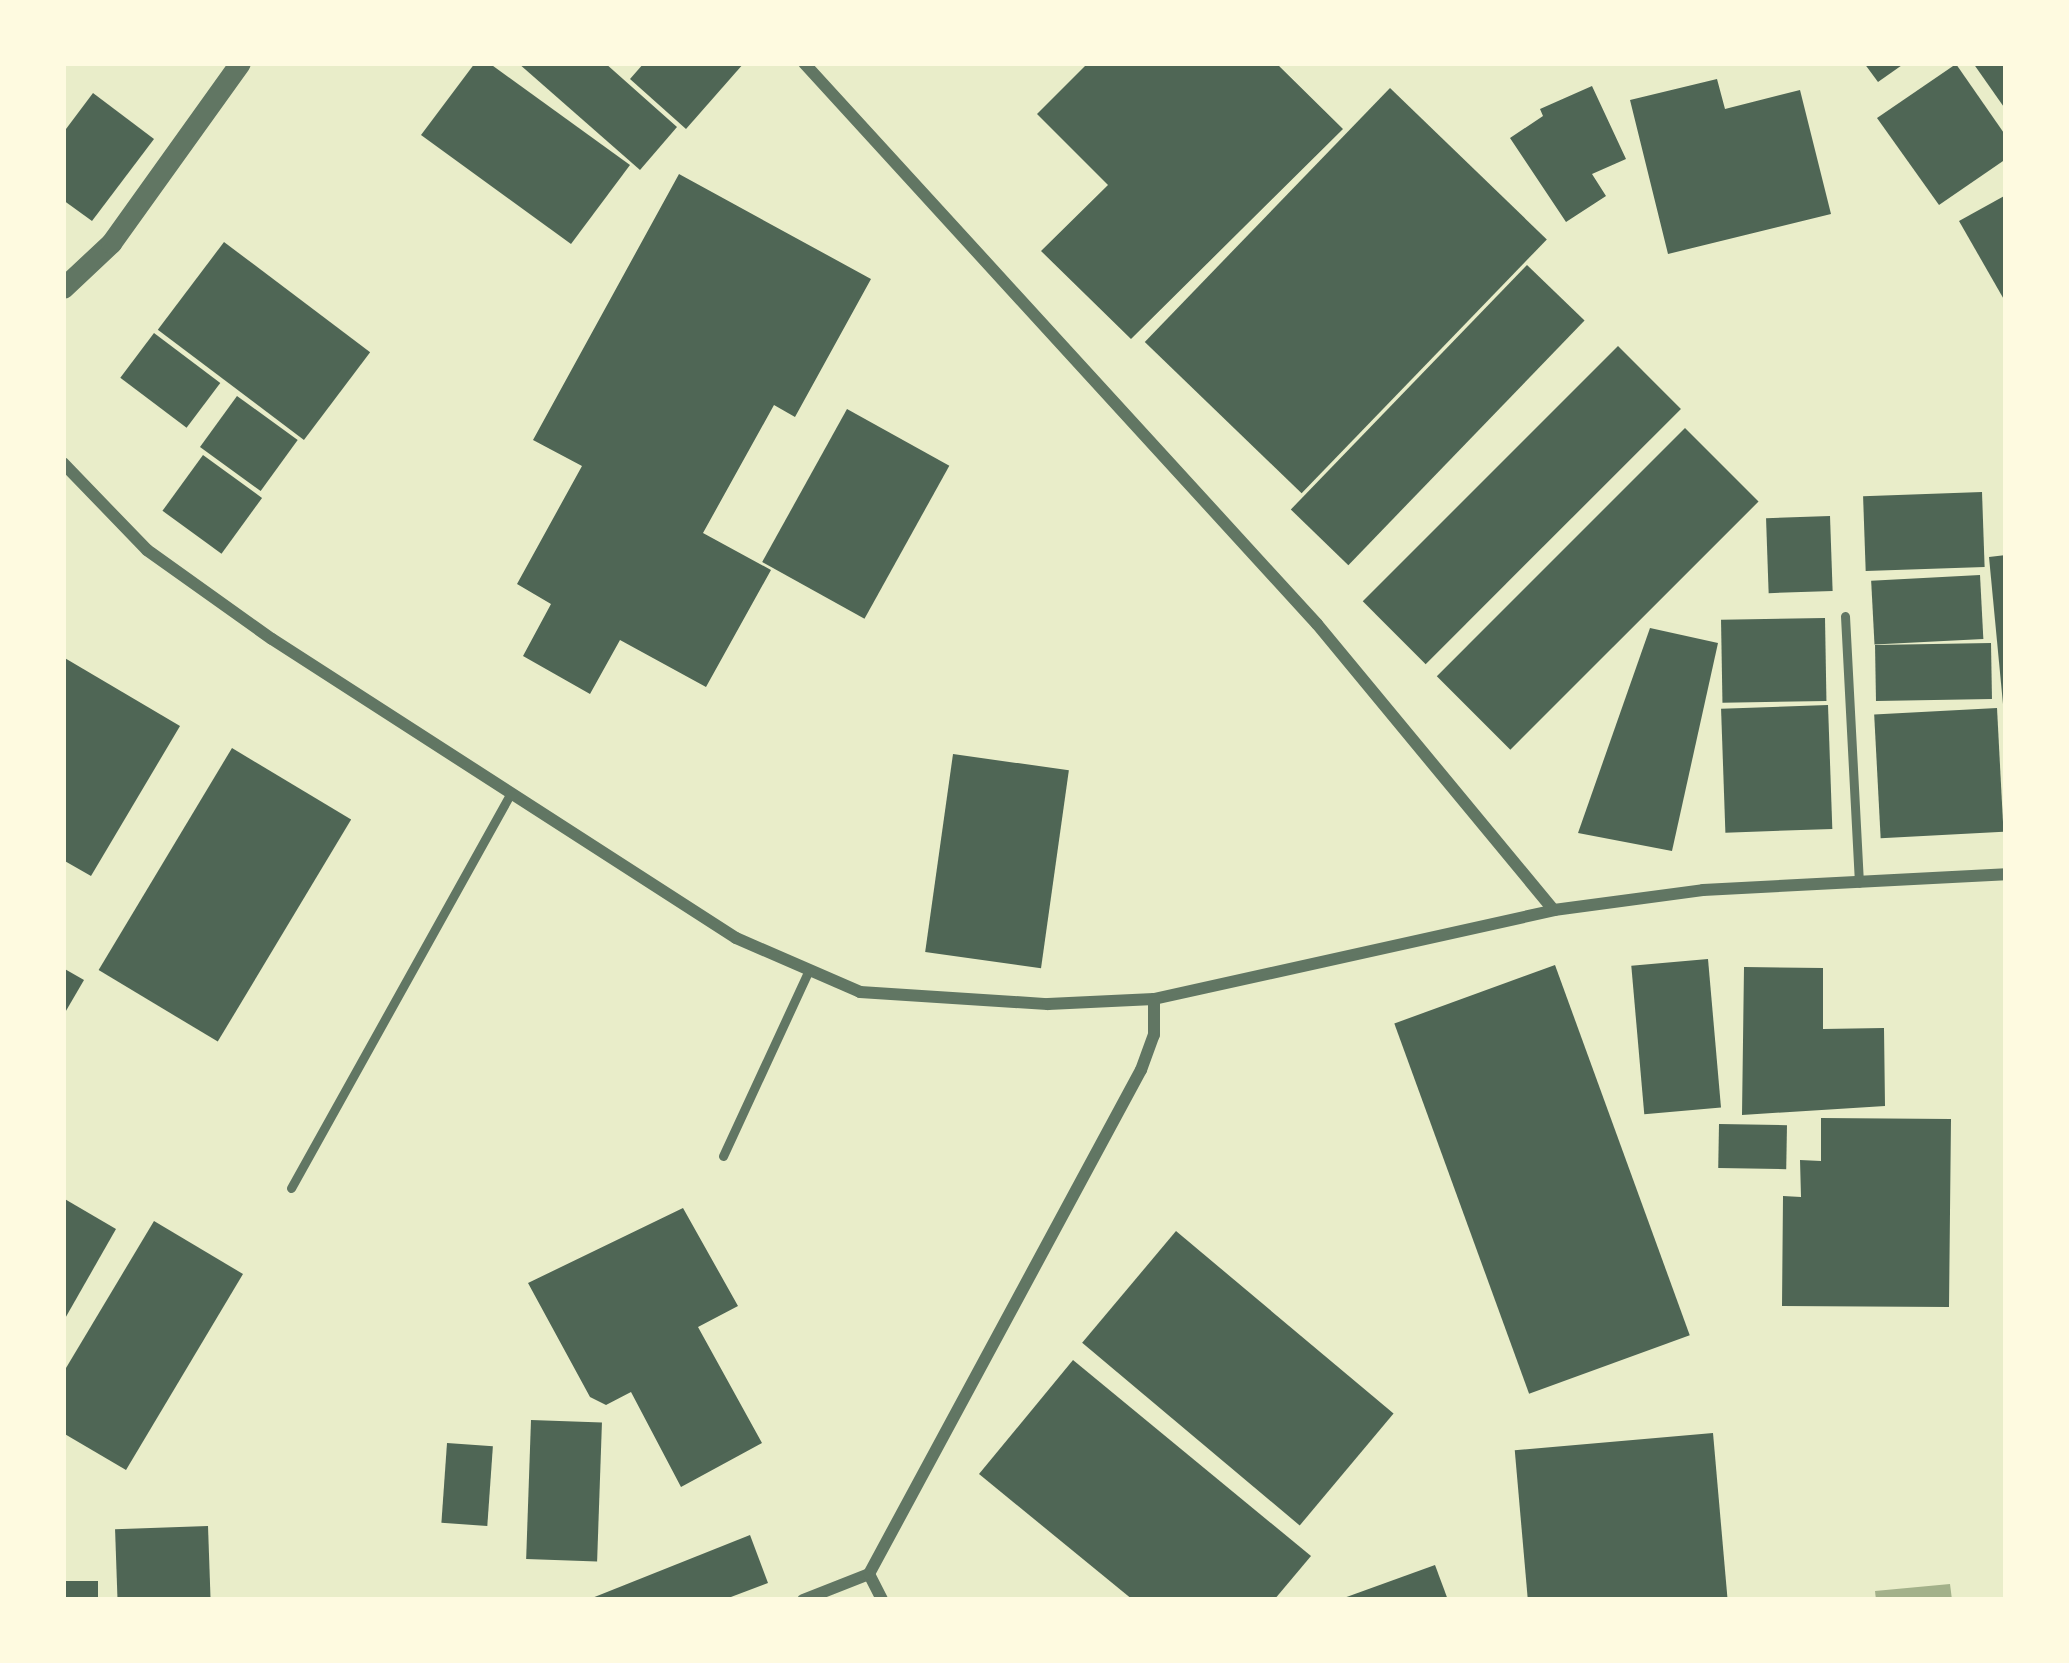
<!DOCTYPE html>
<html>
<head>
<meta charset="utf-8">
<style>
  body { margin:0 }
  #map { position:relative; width:2069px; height:1663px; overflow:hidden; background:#e9edc9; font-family:Commissioner,sans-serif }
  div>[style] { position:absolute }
  .water>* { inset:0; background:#a3b18a }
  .building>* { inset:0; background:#4f6655; transform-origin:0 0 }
  .service>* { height:9px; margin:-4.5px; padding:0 4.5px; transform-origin:4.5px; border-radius:4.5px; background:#617663 }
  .minor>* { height:12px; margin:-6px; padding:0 6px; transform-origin:6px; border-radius:6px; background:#617663 }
  .tertiary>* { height:21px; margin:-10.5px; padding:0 10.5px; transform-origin:10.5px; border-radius:10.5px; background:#617663 }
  span { translate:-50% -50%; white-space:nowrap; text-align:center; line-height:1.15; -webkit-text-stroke:12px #fefae0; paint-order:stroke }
  .frame { position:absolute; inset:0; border:66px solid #fefae0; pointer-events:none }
</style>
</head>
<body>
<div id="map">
  <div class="water">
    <i style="clip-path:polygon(1950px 1584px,1952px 1600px,1876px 1600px,1875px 1591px)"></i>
  </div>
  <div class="building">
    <i style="clip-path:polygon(475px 63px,489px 63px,630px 165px,571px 244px,421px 135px)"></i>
    <i style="clip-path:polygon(518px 63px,605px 63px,677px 127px,640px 170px)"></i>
    <i style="clip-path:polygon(644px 63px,744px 63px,686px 129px,630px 79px)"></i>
    <i style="clip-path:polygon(1088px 63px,1276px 63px,1343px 129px,1131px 339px,1041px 251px,1108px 185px,1037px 114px)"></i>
    <i style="clip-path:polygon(1864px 63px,1905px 63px,1878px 82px)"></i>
    <i style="clip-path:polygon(1973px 63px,2006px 63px,2006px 110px)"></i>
    <i style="clip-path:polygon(1956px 64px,2006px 136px,2006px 159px,1939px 205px,1877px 118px)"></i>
    <i style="clip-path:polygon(1717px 79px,1725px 109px,1800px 90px,1831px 214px,1668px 254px,1630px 100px)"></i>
    <i style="clip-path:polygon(1592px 86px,1626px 159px,1592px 174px,1606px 196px,1566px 222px,1510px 138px,1543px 116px,1540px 109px)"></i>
    <i style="left:1390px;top:88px;width:218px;height:353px;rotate:44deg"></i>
    <i style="clip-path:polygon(93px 93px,154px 139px,92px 221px,63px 200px,63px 133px)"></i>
    <i style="clip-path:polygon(679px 174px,871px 279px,795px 417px,774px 405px,703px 533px,771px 570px,706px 687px,620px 640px,590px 694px,523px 656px,551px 604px,517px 584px,582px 466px,533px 440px)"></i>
    <i style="clip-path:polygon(2006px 195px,2006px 303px,1959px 221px)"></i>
    <i style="left:224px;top:242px;width:183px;height:110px;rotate:37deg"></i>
    <i style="left:1527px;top:265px;width:80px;height:340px;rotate:44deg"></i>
    <i style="left:154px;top:333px;width:83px;height:56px;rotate:37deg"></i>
    <i style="left:1618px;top:346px;width:89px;height:361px;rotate:45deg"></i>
    <i style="left:237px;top:396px;width:75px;height:63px;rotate:36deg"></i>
    <i style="left:847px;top:409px;width:117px;height:175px;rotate:29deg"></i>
    <i style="left:1685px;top:428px;width:104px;height:351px;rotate:45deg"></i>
    <i style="left:203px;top:455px;width:73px;height:69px;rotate:36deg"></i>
    <i style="left:1982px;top:492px;width:75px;height:119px;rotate:88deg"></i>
    <i style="left:1830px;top:516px;width:75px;height:64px;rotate:88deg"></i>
    <i style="clip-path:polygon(2006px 555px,2006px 704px,2003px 704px,1989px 557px)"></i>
    <i style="left:1980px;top:575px;width:64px;height:109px;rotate:87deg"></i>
    <i style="left:1825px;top:618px;width:83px;height:104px;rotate:89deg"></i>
    <i style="clip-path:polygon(1650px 628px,1718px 643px,1672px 851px,1578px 833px)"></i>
    <i style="left:1991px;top:643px;width:56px;height:116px;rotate:89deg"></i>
    <i style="clip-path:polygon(63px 657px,180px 726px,91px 876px,63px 860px)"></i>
    <i style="left:1828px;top:705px;width:124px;height:107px;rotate:88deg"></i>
    <i style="left:1997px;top:708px;width:124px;height:123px;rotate:87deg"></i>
    <i style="left:232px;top:748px;width:139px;height:259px;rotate:31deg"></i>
    <i style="left:953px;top:754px;width:117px;height:200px;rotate:8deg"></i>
    <i style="left:1708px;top:959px;width:149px;height:77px;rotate:85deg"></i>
    <i style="left:1555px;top:965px;width:394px;height:171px;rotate:70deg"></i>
    <i style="clip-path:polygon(1744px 967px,1823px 968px,1823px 1029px,1884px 1028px,1885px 1106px,1742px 1115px)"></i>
    <i style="clip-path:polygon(63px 968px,84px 980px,63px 1016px)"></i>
    <i style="clip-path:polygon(1821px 1118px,1951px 1119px,1949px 1307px,1782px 1306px,1783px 1196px,1801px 1197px,1800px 1160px,1821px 1161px)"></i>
    <i style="left:1719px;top:1124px;width:68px;height:44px;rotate:1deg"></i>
    <i style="clip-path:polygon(63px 1198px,116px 1229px,63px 1322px)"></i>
    <i style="clip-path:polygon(683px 1208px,738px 1306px,698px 1327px,762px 1443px,681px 1487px,631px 1392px,606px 1405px,590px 1397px,528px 1283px)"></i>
    <i style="clip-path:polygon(154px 1221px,243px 1274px,126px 1470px,63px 1433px,63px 1373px)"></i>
    <i style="left:1176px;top:1231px;width:284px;height:146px;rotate:40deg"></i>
    <i style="clip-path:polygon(1073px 1360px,1311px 1556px,1274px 1600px,1133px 1600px,979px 1474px)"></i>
    <i style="left:531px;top:1420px;width:71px;height:139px;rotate:2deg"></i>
    <i style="left:1713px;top:1433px;width:168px;height:199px;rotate:85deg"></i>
    <i style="left:447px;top:1443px;width:46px;height:80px;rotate:4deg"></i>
    <i style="left:208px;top:1526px;width:74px;height:93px;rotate:88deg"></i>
    <i style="clip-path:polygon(750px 1535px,768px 1583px,723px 1600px,587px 1600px)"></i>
    <i style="clip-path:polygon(1435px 1565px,1448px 1600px,1341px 1600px,1341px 1599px)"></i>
    <i style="left:63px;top:1581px;width:35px;height:19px"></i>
  </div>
  <div class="service">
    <i style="left:1845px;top:616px;width:267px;rotate:87deg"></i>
    <i style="left:723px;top:1156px;width:205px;rotate:-65.2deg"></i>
    <i style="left:291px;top:1188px;width:453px;rotate:-60.9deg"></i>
  </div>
  <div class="minor">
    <i style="left:804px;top:63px;width:760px;rotate:47.56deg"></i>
    <i style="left:1317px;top:624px;width:371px;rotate:50.4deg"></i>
    <i style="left:63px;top:463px;width:121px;rotate:46deg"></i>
    <i style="left:147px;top:550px;width:153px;rotate:35.5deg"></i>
    <i style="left:272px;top:639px;width:552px;rotate:32.8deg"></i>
    <i style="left:736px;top:938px;width:135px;rotate:23.5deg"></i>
    <i style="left:860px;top:992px;width:188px;rotate:3.7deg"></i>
    <i style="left:1048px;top:1004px;width:106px;rotate:-2.7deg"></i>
    <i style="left:1154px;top:999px;width:410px;rotate:-12.5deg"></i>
    <i style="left:1554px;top:910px;width:150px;rotate:-7.6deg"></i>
    <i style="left:1703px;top:890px;width:303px;rotate:-3deg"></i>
    <i style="left:869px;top:1574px;width:29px;rotate:63deg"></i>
    <i style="left:803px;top:1600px;width:71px;rotate:-21.5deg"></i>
    <i style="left:869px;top:1574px;width:573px;rotate:-61.65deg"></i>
    <i style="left:1141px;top:1070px;width:37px;rotate:-70deg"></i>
    <i style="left:1154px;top:1035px;width:36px;rotate:-90deg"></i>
  </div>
  <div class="tertiary">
    <i style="left:63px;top:288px;width:66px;rotate:-43.2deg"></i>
    <i style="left:111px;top:243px;width:221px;rotate:-54.4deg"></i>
  </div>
  <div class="frame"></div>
</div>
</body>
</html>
